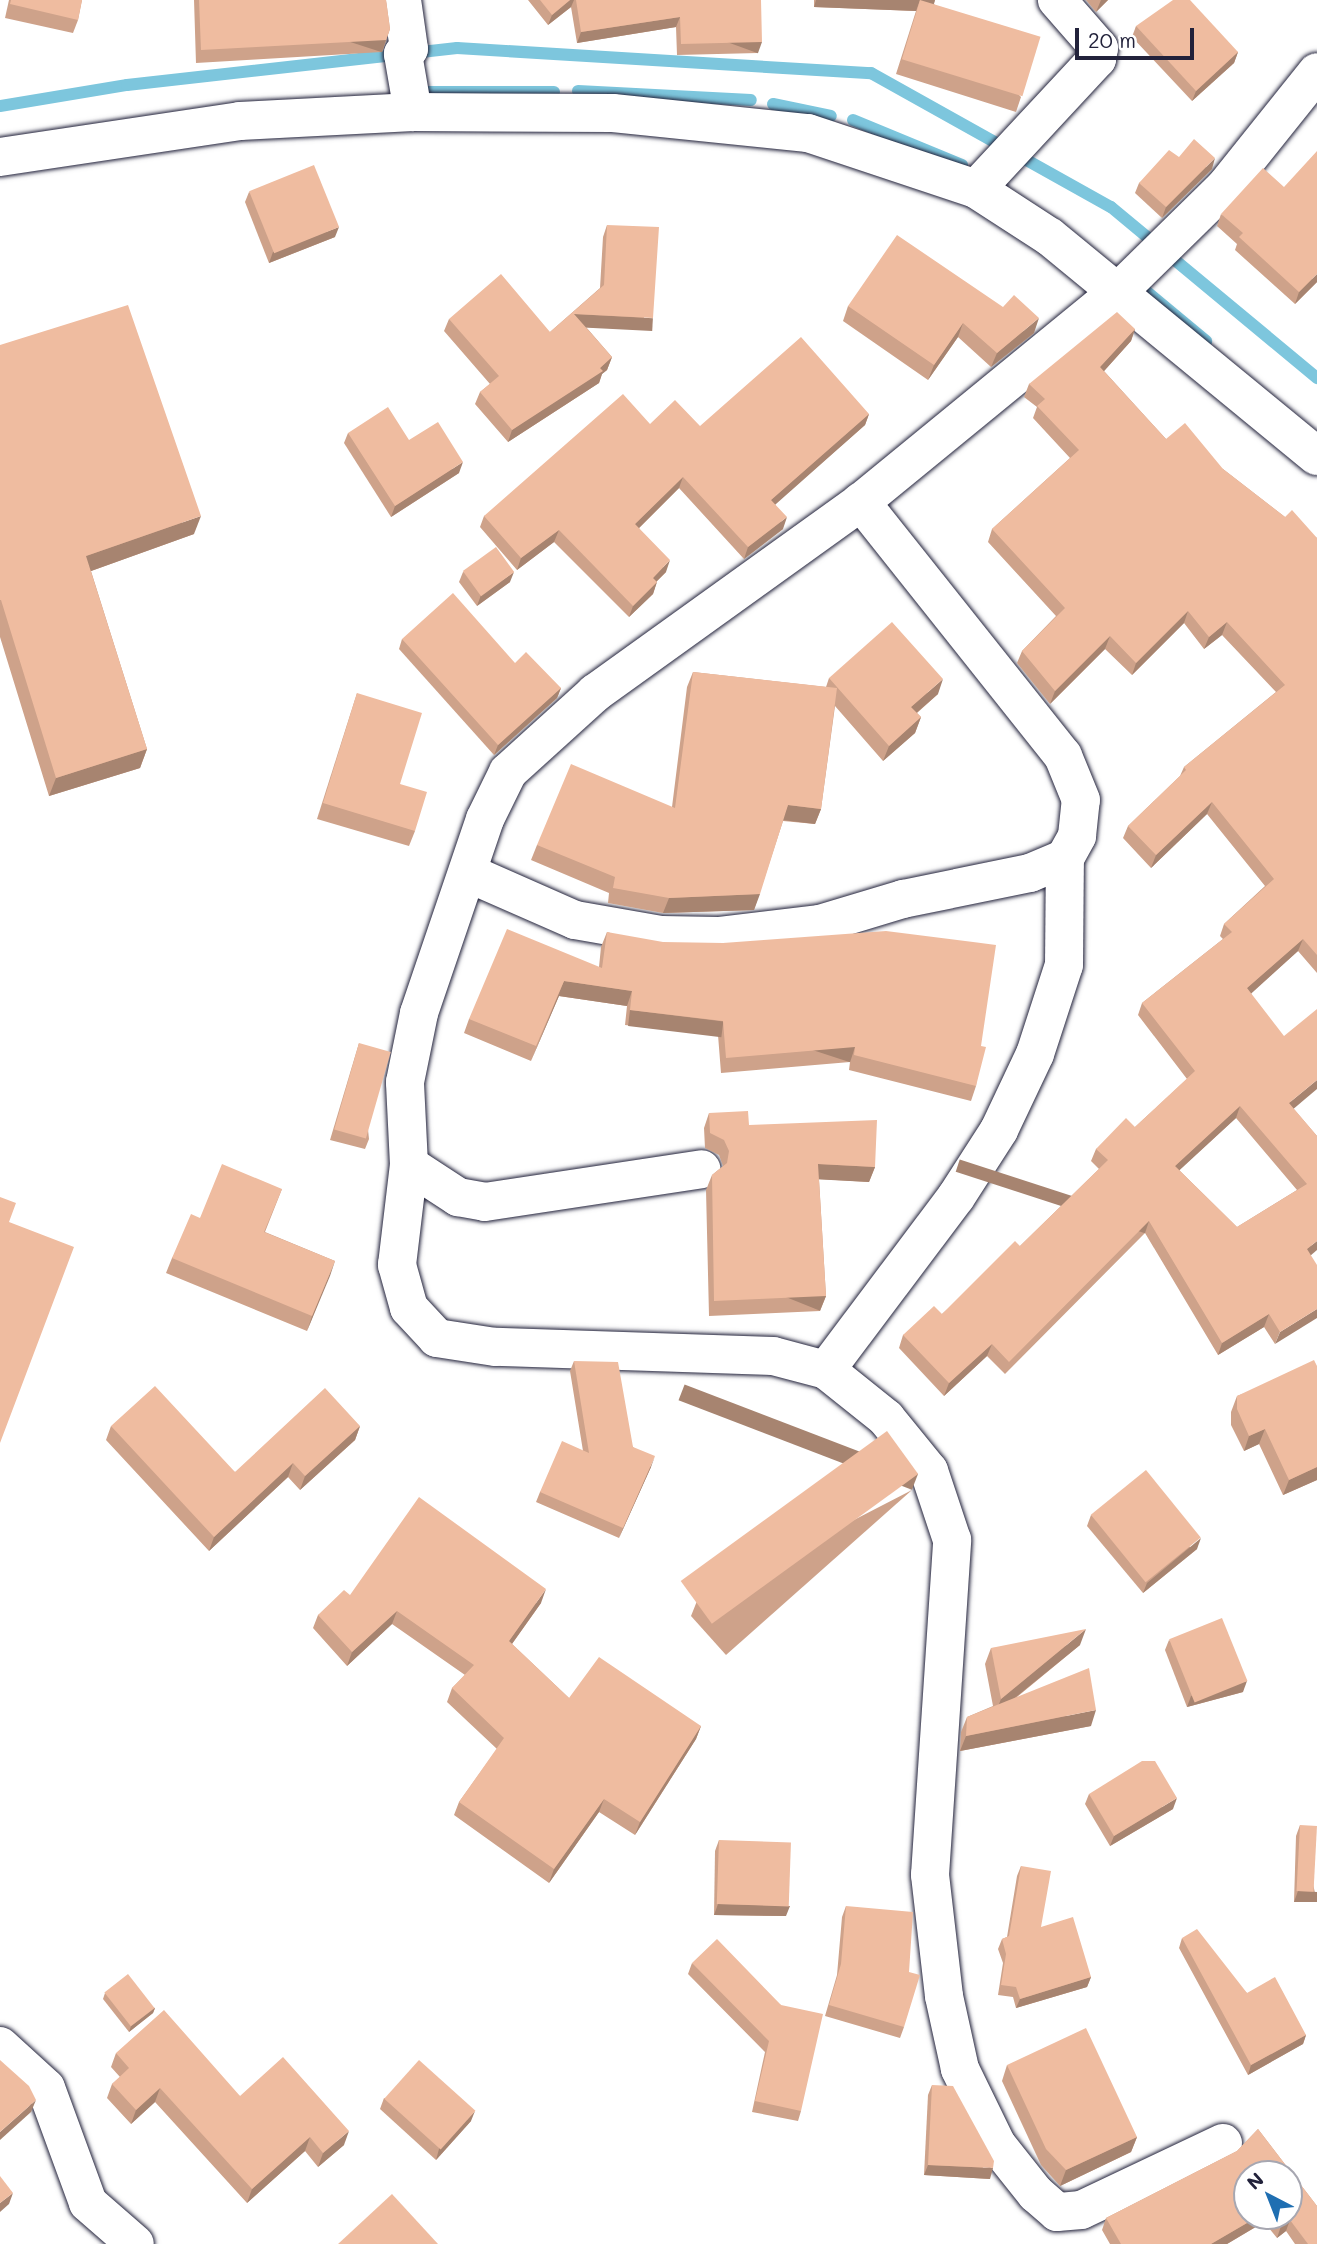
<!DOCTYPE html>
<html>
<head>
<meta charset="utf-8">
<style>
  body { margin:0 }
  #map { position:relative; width:1317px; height:2244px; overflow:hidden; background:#fff; font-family:Mali,sans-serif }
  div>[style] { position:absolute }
  .stream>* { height:12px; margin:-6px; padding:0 6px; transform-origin:6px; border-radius:6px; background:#7dc6dd }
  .roads { filter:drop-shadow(0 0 2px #22223b) drop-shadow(0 0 2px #22223b) }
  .minor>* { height:38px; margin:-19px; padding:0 19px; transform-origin:19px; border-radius:19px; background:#fff }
  .major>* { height:38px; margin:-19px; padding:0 19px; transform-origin:19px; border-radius:19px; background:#fff }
  .wall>* { inset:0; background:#cea28a }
  .shaded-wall>* { inset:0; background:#a78470; transform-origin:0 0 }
  .building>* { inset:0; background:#efbca0; transform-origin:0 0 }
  span { translate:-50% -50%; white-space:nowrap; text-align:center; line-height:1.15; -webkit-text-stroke:7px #fff; paint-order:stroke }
  .north { position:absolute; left:1233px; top:2160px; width:70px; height:70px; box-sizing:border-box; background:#fff; border:2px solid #a7a7b1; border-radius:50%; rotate:318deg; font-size:19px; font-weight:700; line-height:28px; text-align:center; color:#22223b }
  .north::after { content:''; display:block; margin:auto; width:24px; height:32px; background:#1f6fb2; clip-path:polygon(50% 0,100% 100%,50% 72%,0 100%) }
  .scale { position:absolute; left:1075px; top:28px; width:119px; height:32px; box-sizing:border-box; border:4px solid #22223b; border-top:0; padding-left:9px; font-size:21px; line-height:24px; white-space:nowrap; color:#22223b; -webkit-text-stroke:5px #fff; paint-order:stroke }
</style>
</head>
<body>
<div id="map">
  <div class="stream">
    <i style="left:578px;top:91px;width:173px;rotate:3deg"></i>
    <i style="left:428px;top:92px;width:126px"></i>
    <i style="left:773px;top:104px;width:59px;rotate:11.7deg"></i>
    <i style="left:0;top:106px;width:129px;rotate:-9.4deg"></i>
    <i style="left:127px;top:85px;width:332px;rotate:-6.4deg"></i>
    <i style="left:457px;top:48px;width:415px;rotate:3.5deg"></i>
    <i style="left:871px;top:73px;width:275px;rotate:29.2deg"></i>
    <i style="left:1111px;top:207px;width:268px;rotate:39.7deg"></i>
    <i style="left:853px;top:120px;width:118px;rotate:22.4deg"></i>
    <i style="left:1134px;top:281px;width:94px;rotate:39.8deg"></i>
  </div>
  <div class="roads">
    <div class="minor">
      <i style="left:402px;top:0;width:49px;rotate:81.9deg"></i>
      <i style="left:409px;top:49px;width:8px;rotate:140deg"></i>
      <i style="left:403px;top:54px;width:59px;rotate:80.2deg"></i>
      <i style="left:976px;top:189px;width:178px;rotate:-47.1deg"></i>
      <i style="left:1097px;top:59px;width:11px;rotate:-80deg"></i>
      <i style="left:1099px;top:48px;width:64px;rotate:-131.2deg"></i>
      <i style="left:468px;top:873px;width:117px;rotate:23.7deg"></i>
      <i style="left:575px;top:920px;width:87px;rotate:9.9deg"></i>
      <i style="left:661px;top:935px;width:57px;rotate:1deg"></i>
      <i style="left:718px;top:936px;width:103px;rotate:-6.7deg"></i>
      <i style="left:820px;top:924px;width:87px;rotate:-16.8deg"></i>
      <i style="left:903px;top:899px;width:130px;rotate:-11.6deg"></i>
      <i style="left:1030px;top:873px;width:38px;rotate:-23deg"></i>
      <i style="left:1065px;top:858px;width:25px;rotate:-61deg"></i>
      <i style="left:1077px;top:836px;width:36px;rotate:-84deg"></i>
      <i style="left:1081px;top:800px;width:48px;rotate:-112.2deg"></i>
      <i style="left:1063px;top:756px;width:325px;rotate:-128.5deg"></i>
      <i style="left:409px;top:1165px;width:59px;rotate:33.1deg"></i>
      <i style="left:458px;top:1197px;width:27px;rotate:10deg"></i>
      <i style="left:485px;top:1202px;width:219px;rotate:-8.6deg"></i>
      <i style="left:826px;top:1370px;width:216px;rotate:-53.1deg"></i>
      <i style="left:956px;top:1197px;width:80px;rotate:-57.3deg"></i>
      <i style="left:999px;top:1130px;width:84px;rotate:-64.7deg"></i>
      <i style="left:1035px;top:1054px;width:94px;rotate:-72deg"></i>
      <i style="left:1064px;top:965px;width:107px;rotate:-89.5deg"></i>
      <i style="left:0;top:2046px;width:62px;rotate:42.4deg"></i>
      <i style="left:46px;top:2088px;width:122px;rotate:69.9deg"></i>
      <i style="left:88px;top:2203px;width:62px;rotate:41.1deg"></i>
      <i style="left:1223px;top:2143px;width:157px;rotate:154.7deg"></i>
      <i style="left:1081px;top:2210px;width:24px;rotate:175deg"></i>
      <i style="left:1057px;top:2212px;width:28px;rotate:-139deg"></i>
      <i style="left:1036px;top:2194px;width:63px;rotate:-128.5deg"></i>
      <i style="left:997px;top:2145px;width:85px;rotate:-116deg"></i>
      <i style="left:960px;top:2069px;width:75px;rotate:-102.4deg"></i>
      <i style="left:944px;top:1996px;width:122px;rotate:-96.6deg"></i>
      <i style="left:930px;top:1875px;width:336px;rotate:-86.2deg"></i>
      <i style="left:952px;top:1540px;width:73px;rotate:-108.4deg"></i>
      <i style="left:929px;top:1471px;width:68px;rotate:-129.1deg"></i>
      <i style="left:886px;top:1418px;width:77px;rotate:-141.3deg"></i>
      <i style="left:826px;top:1370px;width:55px;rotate:-165.2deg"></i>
      <i style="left:773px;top:1356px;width:278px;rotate:-178.1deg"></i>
      <i style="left:495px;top:1347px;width:59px;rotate:-171.2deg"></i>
      <i style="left:437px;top:1338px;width:41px;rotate:-133deg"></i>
      <i style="left:409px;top:1308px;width:45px;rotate:-105.6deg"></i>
      <i style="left:397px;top:1265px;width:101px;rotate:-83.2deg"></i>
      <i style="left:409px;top:1165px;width:83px;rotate:-92.8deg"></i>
      <i style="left:405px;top:1082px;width:70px;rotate:-78.5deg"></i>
      <i style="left:419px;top:1013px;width:205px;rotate:-71.2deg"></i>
      <i style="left:485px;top:819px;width:52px;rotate:-63.9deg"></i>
      <i style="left:508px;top:772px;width:118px;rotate:-42.2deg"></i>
      <i style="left:595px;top:693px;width:327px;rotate:-35.7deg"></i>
      <i style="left:861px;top:502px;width:333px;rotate:-39.3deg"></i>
      <i style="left:1119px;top:291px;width:148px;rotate:-44.5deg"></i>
      <i style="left:1225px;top:187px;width:147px;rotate:-51.3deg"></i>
    </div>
    <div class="major">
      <i style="left:0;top:157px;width:243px;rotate:-8.5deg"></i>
      <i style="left:240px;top:121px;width:173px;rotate:-3deg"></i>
      <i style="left:413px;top:112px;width:200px;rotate:0.3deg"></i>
      <i style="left:613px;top:113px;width:196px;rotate:5.9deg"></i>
      <i style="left:808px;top:133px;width:177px;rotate:18.4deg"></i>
      <i style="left:976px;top:189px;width:88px;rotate:33deg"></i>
      <i style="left:1050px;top:237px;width:345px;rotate:39.4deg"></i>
    </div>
  </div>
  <div class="wall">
    <i style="clip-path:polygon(9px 0,82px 0,78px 20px,73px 33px,5px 18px)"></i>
    <i style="clip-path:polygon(194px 0,386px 0,390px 29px,382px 52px,196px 63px)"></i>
    <i style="clip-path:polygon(528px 0,761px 0,758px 53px,677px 55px,676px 27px,577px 43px,571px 7px,548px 25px)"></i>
    <i style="clip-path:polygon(814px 0,935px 0,934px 4px,1021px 97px,1016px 112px,896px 74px,916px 11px,814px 7px)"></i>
    <i style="clip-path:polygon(1086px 0,1108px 0,1096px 12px)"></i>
    <i style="clip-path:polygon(1136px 26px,1238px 52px,1234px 63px,1192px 101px,1132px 37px)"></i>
    <i style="clip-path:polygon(1179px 157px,1212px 169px,1162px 218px,1135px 193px,1139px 183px)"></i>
    <i style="clip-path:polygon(249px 192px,335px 237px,269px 263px,245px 202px)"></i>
    <i style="clip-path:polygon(1221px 214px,1317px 282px,1295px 304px,1235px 250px,1237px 244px,1217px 226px)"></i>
    <i style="clip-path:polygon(607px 225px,649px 330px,586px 327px,612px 357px,607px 370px,602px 374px,599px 383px,508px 442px,475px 404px,480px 392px,490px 384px,444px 331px,449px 319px,550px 332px,600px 288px,603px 237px)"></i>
    <i style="clip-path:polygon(848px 306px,1034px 333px,991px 367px,958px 337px,928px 380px,843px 321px)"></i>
    <i style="clip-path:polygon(evenodd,1135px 329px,1131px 341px,1104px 371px,1166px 439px,1223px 469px,1285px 517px,1317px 538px,1317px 973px,1298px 951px,1251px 993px,1293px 1108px,1317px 1136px,1311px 1255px,1275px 1344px,1264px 1327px,1218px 1355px,1145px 1233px,1005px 1374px,987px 1356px,944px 1396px,899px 1348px,903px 1335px,942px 1314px,1020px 1246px,1099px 1169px,1091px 1161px,1096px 1149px,1135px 1127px,1187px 1079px,1138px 1015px,1142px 1003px,1223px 939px,1220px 936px,1224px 924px,1265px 886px,1207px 814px,1151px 868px,1123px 838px,1128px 826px,1180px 776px,1184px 767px,1276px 692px,1222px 635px,1204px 649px,1184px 623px,1132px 675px,1105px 649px,1050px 704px,1017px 663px,1022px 651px,1056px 616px,988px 542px,992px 529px,1070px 458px,1033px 418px,1037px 407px,1024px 397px,1029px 384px,1135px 329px,1236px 1118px,1297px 1190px,1237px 1227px,1179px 1170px,1236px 1118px)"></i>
    <i style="clip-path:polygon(0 345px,194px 534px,91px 571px,147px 749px,140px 768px,49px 796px,0 637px)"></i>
    <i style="clip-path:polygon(869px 414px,865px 425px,775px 504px,783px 529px,744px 559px,679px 488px,639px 528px,666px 572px,657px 581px,653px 594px,629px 617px,554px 542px,517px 570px,480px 527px,484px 516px,650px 424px,700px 426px)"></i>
    <i style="clip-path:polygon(348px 433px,409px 440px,459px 473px,391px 517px,344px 443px)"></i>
    <i style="clip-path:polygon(463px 572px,510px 582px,477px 606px,459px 582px)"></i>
    <i style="clip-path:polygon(402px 639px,561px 688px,557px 698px,494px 755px,399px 649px)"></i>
    <i style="clip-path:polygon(693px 672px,826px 687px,829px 678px,938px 694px,917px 713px,921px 717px,915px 733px,883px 761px,835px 706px,821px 809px,815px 824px,783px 821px,754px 910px,663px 913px,608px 903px,609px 893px,531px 860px,537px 845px,672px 807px,687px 687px)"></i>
    <i style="clip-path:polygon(357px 693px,400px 784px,415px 831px,409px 846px,317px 819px)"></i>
    <i style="clip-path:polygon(607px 932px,981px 1046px,976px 1086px,971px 1101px,849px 1070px,850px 1062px,721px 1073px,718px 1035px,625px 1025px,627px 1006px,559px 996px,531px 1061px,464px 1033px,469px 1019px,599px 967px,601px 947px)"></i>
    <i style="clip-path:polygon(359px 1043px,369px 1139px,365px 1149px,330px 1140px)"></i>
    <i style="clip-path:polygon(709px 1113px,875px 1167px,869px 1182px,819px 1179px,826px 1296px,820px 1311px,709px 1316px,706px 1190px,712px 1175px,723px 1166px,719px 1155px,705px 1148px,704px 1128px)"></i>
    <i style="clip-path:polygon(282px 1189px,265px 1232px,335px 1261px,307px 1331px,166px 1273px,172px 1258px,200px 1218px)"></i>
    <i style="clip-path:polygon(574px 1361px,633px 1447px,651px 1467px,619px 1538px,536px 1502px,540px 1492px,583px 1451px,570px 1371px)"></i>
    <i style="clip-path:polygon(1317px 1366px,1317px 1480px,1283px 1495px,1259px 1444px,1244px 1451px,1231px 1425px,1231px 1412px,1237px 1396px)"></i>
    <i style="clip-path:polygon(111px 1426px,235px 1472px,360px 1426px,355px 1440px,300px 1490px,288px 1477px,209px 1551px,106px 1440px)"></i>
    <i style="clip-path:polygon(912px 1490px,726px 1655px,691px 1616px,697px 1601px)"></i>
    <i style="clip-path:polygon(1091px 1515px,1197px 1549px,1143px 1593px,1087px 1526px)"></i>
    <i style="clip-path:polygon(350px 1595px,541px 1603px,512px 1644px,569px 1698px,701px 1726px,696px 1739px,635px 1835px,599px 1812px,549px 1883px,454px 1815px,459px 1802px,497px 1749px,447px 1702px,452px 1688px,465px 1675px,392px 1624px,347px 1666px,313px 1628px,318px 1615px)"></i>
    <i style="clip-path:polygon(1169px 1640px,1243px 1692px,1187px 1707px,1165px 1650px)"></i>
    <i style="clip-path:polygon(1080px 1645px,1017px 1697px,1091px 1726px,960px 1751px,961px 1732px,967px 1717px,993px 1706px,985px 1664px,991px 1648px)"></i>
    <i style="clip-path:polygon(1089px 1794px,1173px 1809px,1110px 1846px,1085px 1804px)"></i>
    <i style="clip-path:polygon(1300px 1825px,1317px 1902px,1294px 1902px,1296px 1836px)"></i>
    <i style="clip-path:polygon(719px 1840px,786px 1916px,714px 1915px,715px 1851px)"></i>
    <i style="clip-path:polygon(1021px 1866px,1041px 1927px,1091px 1977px,1087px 1987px,1016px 2008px,1013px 1997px,998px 1995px,1003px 1963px,998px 1949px,1002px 1939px,1007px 1937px,1017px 1876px)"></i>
    <i style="clip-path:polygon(846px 1906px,904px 2027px,900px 2038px,825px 2016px,837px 1975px,842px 1917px)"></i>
    <i style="clip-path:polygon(1182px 1938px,1247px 1993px,1306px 2035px,1303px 2044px,1248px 2075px,1179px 1948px)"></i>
    <i style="clip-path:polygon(692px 1963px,781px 2005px,801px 2111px,798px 2121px,752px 2112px,765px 2052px,688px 1974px)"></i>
    <i style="clip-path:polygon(105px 1993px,155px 2008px,153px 2013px,129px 2032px,103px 1999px)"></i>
    <i style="clip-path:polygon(116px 2053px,240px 2096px,344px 2145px,318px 2167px,305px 2151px,247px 2203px,155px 2102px,131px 2124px,107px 2098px,112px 2084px,120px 2077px,111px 2067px)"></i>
    <i style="clip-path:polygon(1007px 2065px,1137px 2137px,1131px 2152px,1060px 2186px,1041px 2165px,1002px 2081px)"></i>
    <i style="clip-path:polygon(932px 2085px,990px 2179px,924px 2175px,928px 2095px)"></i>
    <i style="clip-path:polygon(384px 2098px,471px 2121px,436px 2160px,380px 2109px)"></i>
    <i style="clip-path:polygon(evenodd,1258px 2129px,1317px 2206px,1317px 2244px,1295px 2244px,1286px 2231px,1277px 2238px,1264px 2222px,1227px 2244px,1110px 2244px,1102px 2230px,1106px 2218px,1237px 2151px,1258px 2129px,1247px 2174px,1289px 2174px,1289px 2216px,1247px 2216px,1247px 2174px)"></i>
  </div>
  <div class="shaded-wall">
    <i style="clip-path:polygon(570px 0,574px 0,571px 7px,548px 25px,552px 15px)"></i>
    <i style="clip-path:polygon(816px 0,920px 0,916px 11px,814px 7px)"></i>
    <i style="clip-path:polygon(920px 0,935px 0,931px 12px)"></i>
    <i style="clip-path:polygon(1101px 0,1108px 0,1096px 12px)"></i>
    <i style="clip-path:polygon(680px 17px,676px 27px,577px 43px,581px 32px)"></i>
    <i style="left:386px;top:40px;width:13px;height:185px;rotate:108deg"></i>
    <i style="left:762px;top:42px;width:12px;height:81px;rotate:110deg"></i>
    <i style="clip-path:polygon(1238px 52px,1234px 63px,1192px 101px,1196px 91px)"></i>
    <i style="clip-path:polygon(1215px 158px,1212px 169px,1162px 218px,1166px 207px)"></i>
    <i style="clip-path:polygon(339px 227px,335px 237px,269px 263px,273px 252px)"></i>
    <i style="clip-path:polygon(1317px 274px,1317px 282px,1295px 304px,1299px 292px)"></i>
    <i style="left:574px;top:314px;width:79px;height:13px;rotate:3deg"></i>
    <i style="clip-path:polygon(1039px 318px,1034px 333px,991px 367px,997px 353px)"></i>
    <i style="clip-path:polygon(963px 323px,958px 337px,928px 380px,934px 365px)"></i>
    <i style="clip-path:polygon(1135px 329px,1131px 341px,1096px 380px,1100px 367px)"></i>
    <i style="clip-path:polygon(612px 357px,607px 370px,602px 374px,599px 383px,508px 442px,512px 430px,600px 368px)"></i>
    <i style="clip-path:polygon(869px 414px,865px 425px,767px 512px,771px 500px)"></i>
    <i style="clip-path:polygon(463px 462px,459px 473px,391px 517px,395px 506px)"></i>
    <i style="clip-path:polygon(683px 477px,679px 488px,631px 536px,635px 524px)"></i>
    <i style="clip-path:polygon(201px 516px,194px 534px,80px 575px,86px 556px)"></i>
    <i style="clip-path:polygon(787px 517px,783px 529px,744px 559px,748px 547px)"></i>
    <i style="clip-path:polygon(559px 530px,554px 542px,517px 570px,521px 558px)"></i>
    <i style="clip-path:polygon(670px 560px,666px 572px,649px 589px,653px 578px)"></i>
    <i style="clip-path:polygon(514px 572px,510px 582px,477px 606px,481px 595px)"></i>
    <i style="clip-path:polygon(657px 582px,653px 594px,629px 617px,633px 606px)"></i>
    <i style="clip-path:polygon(1188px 611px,1184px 623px,1132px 675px,1136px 663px)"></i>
    <i style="clip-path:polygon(1227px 622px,1222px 635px,1204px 649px,1209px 637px)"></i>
    <i style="clip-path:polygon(1110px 636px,1105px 649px,1050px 704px,1055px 691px)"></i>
    <i style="clip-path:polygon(943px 679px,938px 694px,906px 722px,911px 707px)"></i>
    <i style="clip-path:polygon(561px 688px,557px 698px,494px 755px,498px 745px)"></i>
    <i style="clip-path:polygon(921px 717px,915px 733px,883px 761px,889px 746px)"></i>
    <i style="clip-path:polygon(147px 749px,140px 768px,49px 796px,56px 778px)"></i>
    <i style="clip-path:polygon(1212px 802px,1207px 814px,1151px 868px,1156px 855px)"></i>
    <i style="clip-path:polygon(788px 805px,821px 809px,815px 824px,782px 820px)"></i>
    <i style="clip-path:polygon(760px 894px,754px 910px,663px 913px,669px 898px)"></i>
    <i style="clip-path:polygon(1303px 939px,1298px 951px,1243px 1001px,1247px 988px)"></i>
    <i style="clip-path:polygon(564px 981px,632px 991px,627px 1006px,559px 996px,531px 1061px)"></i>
    <i style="left:630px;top:1010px;width:94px;height:16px;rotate:7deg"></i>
    <i style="left:855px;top:1047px;width:16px;height:129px;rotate:108deg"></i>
    <i style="clip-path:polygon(1317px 1080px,1317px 1089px,1285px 1116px,1289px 1103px)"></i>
    <i style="clip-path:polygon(1240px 1106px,1236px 1118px,1170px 1179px,1175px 1166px)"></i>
    <i style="clip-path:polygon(818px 1164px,875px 1167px,869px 1182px,812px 1179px)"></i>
    <i style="left:1149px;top:1221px;width:13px;height:199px;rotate:108deg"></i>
    <i style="clip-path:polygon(1317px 1241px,1317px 1250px,1303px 1262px,1307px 1249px)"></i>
    <i style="clip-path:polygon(335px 1261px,330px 1276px,307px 1331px,312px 1316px)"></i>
    <i style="left:826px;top:1296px;width:16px;height:112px;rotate:112deg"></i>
    <i style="clip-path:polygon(1317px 1309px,1317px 1318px,1275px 1344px,1280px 1332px)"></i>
    <i style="clip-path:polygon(1269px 1314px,1264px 1327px,1218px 1355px,1222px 1343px)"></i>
    <i style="clip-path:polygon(992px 1344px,987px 1356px,944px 1396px,949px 1383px)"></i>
    <i style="clip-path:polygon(360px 1426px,355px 1440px,300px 1490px,305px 1476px)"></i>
    <i style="clip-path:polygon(1265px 1429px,1259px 1444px,1244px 1451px,1249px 1436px)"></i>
    <i style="clip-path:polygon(655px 1456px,651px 1467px,619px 1538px,623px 1528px)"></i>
    <i style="clip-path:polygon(293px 1463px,288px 1477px,209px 1551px,214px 1537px)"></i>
    <i style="clip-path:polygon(1317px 1467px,1317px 1480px,1283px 1495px,1289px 1480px)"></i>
    <i style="left:918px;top:1474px;width:17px;height:250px;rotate:111deg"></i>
    <i style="clip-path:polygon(1201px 1538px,1197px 1549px,1143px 1593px,1147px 1583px)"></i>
    <i style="clip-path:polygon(546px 1589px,541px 1603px,504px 1655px,509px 1641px)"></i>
    <i style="clip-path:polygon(397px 1611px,392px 1624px,347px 1666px,352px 1652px)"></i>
    <i style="clip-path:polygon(1086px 1629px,1080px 1645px,995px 1714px,1001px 1699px)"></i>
    <i style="clip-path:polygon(1247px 1681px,1243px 1692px,1187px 1707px,1191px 1696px)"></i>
    <i style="clip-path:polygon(1096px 1710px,1091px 1726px,960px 1751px,966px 1736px)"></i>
    <i style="clip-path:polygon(701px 1726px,696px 1739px,635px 1835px,640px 1822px)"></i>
    <i style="clip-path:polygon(1177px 1798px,1173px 1809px,1110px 1846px,1114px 1836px)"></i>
    <i style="clip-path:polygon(604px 1799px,599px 1812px,549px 1883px,554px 1869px)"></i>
    <i style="clip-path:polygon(1298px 1891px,1317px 1892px,1317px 1902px,1294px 1902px)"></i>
    <i style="clip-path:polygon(718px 1904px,790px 1906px,786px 1916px,714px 1915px)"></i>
    <i style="clip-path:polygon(1091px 1977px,1087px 1987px,1016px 2008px,1020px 1999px)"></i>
    <i style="clip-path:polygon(155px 2008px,153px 2013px,129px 2032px,131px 2026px)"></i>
    <i style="clip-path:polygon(1306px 2035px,1303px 2044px,1248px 2075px,1251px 2065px)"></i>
    <i style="clip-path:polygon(160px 2088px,155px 2102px,131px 2124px,136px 2110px)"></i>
    <i style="clip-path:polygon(36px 2100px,31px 2112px,0 2140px,0 2132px)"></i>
    <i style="clip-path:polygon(475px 2111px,471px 2121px,436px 2160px,439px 2149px)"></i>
    <i style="clip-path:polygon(349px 2131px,344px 2145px,318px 2167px,323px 2153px)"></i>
    <i style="clip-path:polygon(310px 2137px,305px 2151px,247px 2203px,252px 2189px)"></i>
    <i style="clip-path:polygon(1137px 2137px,1131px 2152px,1060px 2186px,1066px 2170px)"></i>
    <i style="clip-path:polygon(928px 2165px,993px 2168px,990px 2179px,924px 2175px)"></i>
    <i style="clip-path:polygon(13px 2193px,9px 2204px,0 2212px,0 2203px)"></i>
    <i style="clip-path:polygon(1259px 2216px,1267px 2216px,1264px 2222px,1227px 2244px,1211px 2244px)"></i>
    <i style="clip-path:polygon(1290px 2220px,1286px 2231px,1277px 2238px,1281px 2226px)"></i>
  </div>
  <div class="building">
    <i style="clip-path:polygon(11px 0,82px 0,78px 20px,10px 4px)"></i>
    <i style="clip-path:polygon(199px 0,386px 0,390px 29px,386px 40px,201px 50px)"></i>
    <i style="clip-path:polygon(540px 0,570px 0,552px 15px)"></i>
    <i style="clip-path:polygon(576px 0,761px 0,762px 42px,681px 44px,680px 17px,581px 32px)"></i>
    <i style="left:920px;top:0;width:126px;height:62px;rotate:17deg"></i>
    <i style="clip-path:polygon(1173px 0,1190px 0,1238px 52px,1196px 91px,1136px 26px)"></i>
    <i style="clip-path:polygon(1194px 139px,1215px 158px,1166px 207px,1139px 183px,1169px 150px,1179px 157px)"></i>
    <i style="clip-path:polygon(1317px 151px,1317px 274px,1299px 292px,1239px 237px,1243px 233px,1221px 214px,1263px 168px,1284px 187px)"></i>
    <i style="left:314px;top:165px;width:67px;height:70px;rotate:68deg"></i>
    <i style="clip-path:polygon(607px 225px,659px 227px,653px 318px,574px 314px,612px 357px,600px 368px,603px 371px,512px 430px,480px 392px,499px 376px,449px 319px,501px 274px,550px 332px,604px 285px)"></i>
    <i style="clip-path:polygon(897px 235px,1003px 307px,1014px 295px,1039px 318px,997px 353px,963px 323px,934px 365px,848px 306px)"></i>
    <i style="clip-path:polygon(128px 305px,201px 516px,86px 556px,147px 749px,56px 778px,1px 600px,0 600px,0 345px)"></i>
    <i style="clip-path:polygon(evenodd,1117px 312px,1135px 329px,1100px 367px,1166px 439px,1185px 423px,1223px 469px,1285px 517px,1292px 510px,1317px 538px,1317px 955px,1303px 939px,1247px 988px,1284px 1036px,1317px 1009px,1317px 1080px,1289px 1103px,1317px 1136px,1317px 1241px,1307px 1249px,1317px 1265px,1317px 1309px,1280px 1332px,1269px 1314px,1222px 1343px,1149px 1221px,1009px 1362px,992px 1344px,949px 1383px,903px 1335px,934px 1306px,942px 1314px,1015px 1241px,1020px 1246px,1108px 1160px,1096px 1149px,1126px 1118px,1135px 1127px,1195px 1071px,1142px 1003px,1232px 932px,1224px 924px,1274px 879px,1212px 802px,1156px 855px,1128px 826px,1186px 770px,1184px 767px,1285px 685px,1227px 622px,1209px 637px,1188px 611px,1136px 663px,1110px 636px,1055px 691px,1022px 651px,1065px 608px,992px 529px,1079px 450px,1037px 406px,1045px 399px,1029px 384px,1117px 312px,1240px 1106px,1307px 1184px,1237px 1227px,1175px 1166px,1240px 1106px)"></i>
    <i style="clip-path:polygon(801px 337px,869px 414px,771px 500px,787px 517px,748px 547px,683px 477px,635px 524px,670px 560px,653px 578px,657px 582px,633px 606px,559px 530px,521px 558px,484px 516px,623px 394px,650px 424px,675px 400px,700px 426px)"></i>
    <i style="clip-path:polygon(388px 407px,409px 440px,438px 422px,463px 462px,395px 506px,348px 433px)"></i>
    <i style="left:496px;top:547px;width:31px;height:41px;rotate:54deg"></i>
    <i style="clip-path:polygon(453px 593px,515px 663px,526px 652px,561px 688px,498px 745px,402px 639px)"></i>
    <i style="clip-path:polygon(892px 622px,943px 679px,911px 707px,921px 717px,889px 746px,829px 678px)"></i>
    <i style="clip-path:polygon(693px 672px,837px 688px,821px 809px,788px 805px,760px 894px,669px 898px,613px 888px,615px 877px,537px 845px,571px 764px,675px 808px)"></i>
    <i style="clip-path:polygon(357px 693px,422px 713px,400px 784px,427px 792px,415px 831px,323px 803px)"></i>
    <i style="clip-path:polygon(507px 929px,602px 968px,607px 932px,663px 942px,723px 943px,886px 931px,996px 945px,981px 1046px,986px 1047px,976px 1086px,854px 1055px,855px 1047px,726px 1058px,723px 1021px,630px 1010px,632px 991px,564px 981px,536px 1046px,469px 1019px)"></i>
    <i style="left:359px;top:1043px;width:33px;height:90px;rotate:16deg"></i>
    <i style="clip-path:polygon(748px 1111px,749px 1125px,877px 1120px,875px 1167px,818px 1164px,826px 1296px,714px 1301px,712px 1175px,727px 1163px,729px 1151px,724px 1140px,710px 1133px,709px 1113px)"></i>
    <i style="clip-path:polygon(222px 1164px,282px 1189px,264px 1232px,335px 1261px,312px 1316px,172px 1258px,191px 1214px,200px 1218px)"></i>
    <i style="clip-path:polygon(0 1197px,16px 1203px,9px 1222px,74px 1247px,0 1443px)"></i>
    <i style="clip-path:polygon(1314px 1360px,1317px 1366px,1317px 1467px,1289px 1480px,1265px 1429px,1249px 1436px,1237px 1409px,1237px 1396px)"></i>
    <i style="clip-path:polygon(574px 1361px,618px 1362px,633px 1447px,655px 1456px,623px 1528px,540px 1492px,562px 1441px,589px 1453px)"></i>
    <i style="clip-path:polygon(155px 1386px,235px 1472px,325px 1388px,360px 1426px,305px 1476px,293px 1463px,214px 1537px,111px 1426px)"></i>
    <i style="left:887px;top:1431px;width:53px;height:255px;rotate:54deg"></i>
    <i style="left:1146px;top:1470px;width:87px;height:71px;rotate:51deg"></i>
    <i style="clip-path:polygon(419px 1497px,546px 1589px,509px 1641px,569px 1698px,599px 1657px,701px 1726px,640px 1822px,604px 1799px,554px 1869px,459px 1802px,504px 1738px,452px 1688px,474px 1665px,397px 1611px,352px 1652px,318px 1615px,344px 1590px,350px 1595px)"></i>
    <i style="left:1222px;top:1618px;width:68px;height:57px;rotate:68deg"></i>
    <i style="clip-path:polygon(1086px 1629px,1001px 1699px,991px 1648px)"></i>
    <i style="clip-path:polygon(1089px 1668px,1096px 1710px,966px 1736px,967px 1717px)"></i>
    <i style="clip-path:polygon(1142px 1761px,1155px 1761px,1177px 1798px,1114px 1836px,1089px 1794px)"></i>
    <i style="left:1300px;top:1825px;width:17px;height:66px;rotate:3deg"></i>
    <i style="left:719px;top:1840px;width:72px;height:64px;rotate:2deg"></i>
    <i style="clip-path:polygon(1021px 1866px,1051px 1871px,1041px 1927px,1073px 1917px,1091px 1977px,1020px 1999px,1016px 1987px,1001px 1985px,1006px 1954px,1002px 1939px,1009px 1936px)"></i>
    <i style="clip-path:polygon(846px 1906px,913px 1912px,909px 1972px,920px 1975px,904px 2027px,829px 2005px,841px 1964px)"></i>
    <i style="clip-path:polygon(1197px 1929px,1247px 1993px,1275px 1977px,1306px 2035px,1251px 2065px,1182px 1938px)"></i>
    <i style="clip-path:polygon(717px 1939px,781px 2005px,823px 2014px,801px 2111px,755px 2101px,769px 2041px,692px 1963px)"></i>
    <i style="left:128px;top:1974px;width:43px;height:30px;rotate:52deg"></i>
    <i style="clip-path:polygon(164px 2010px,240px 2096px,283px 2057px,349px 2131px,323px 2153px,310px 2137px,252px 2189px,160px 2088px,136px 2110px,112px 2084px,129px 2068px,116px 2053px)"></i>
    <i style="clip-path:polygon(1086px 2028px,1137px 2137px,1066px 2170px,1046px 2149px,1007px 2065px)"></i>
    <i style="clip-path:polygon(0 2060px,29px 2086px,36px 2100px,0 2132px)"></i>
    <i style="left:419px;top:2060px;width:76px;height:52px;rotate:42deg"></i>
    <i style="clip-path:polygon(932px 2085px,953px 2086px,994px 2161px,993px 2168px,928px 2165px)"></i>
    <i style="clip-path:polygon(1258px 2129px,1317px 2206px,1317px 2244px,1308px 2244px,1290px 2220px,1281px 2226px,1273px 2216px,1289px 2216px,1289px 2174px,1247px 2174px,1247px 2216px,1259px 2216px,1211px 2244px,1121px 2244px,1106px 2218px,1237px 2151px)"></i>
    <i style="clip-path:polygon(0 2176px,13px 2193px,0 2203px)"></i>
    <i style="clip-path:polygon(392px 2194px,438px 2244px,338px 2244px)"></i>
  </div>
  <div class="north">N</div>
  <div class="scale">20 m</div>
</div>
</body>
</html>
